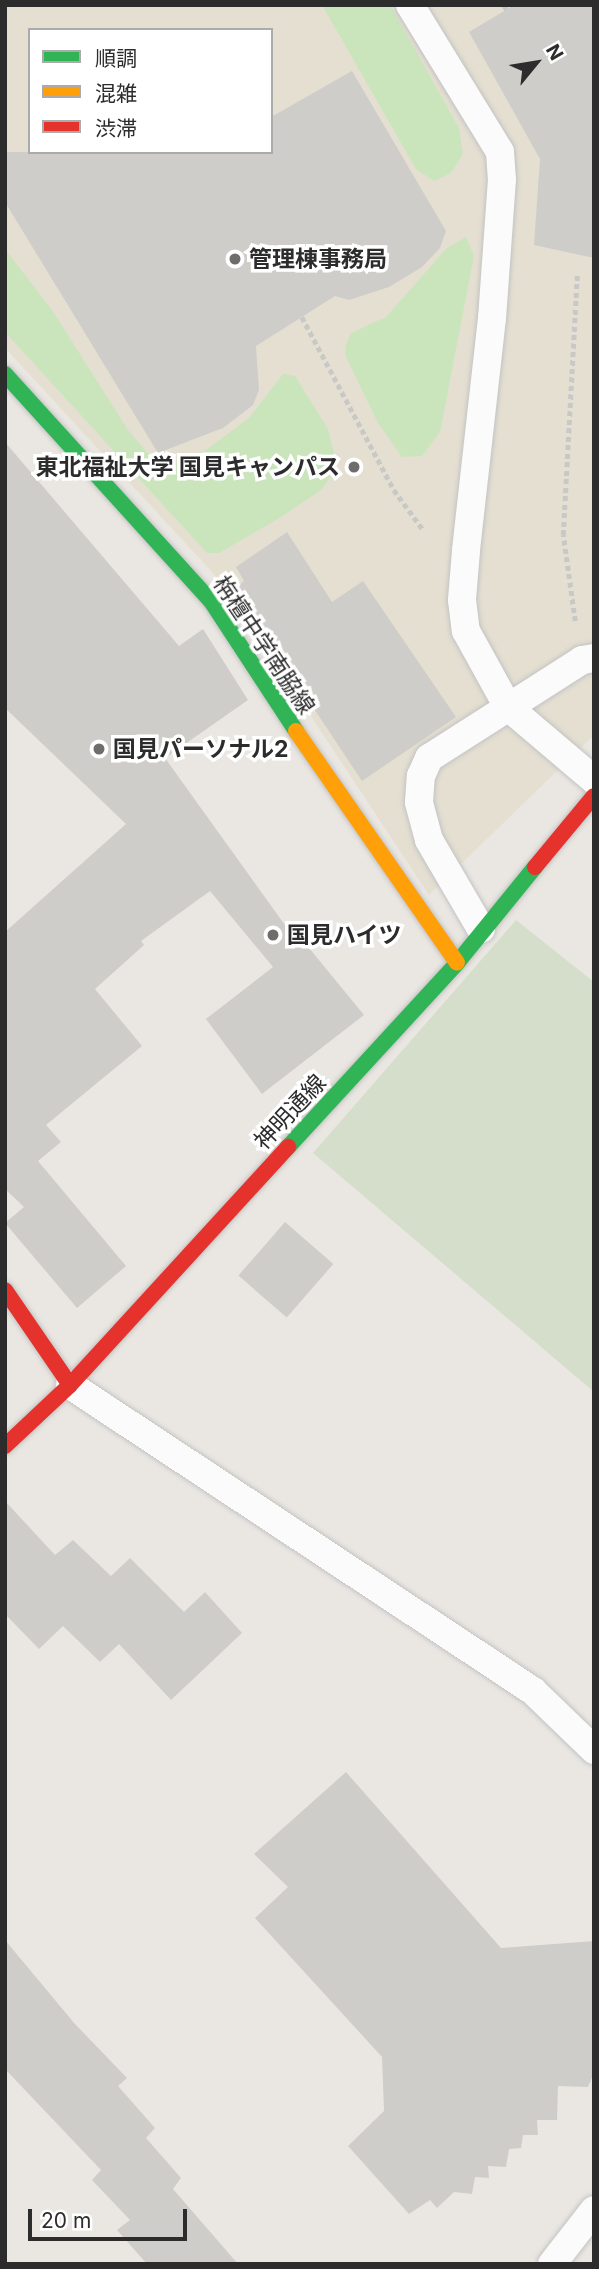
<!DOCTYPE html>
<html>
<head>
<meta charset="utf-8">
<style>
  body { margin:0 }
  #map { position:relative; width:599px; height:2269px; overflow:hidden; background:#eae7e2; font-family:Inter,"Noto Sans JP",sans-serif }
  div>[style] { position:absolute }
  .education>* { inset:0; background:#e4dfd1 }
  .green>* { inset:0; background:#cae5bc }
  .cemetery>* { inset:0; background:#d5deca }
  .building>* { inset:0; background:#cfcdc9; transform-origin:0 0 }
  .path>* { height:4.5px; margin-top:-2.25px; transform-origin:0; background:repeating-linear-gradient(90deg,#c8c8c7 0 5px,transparent 0 8.5px) }
  .roads { filter:drop-shadow(0 0 2px #c3c3c3) drop-shadow(0 0 2px #c3c3c3) }
  .lane>* { height:28px; margin:-14px; padding:0 14px; transform-origin:14px; border-radius:14px; background:#fcfbfb }
  .fast>* { height:16px; margin:-8px; padding:0 8px; transform-origin:8px; border-radius:8px; background:#30b455 }
  .slow>* { height:16px; margin:-8px; padding:0 8px; transform-origin:8px; border-radius:8px; background:#ff9f0a }
  .jam>* { height:16px; margin:-8px; padding:0 8px; transform-origin:8px; border-radius:8px; background:#e5322d }
  .dots>* { width:19px; height:19px; translate:-50% -50%; box-sizing:border-box; border:4px solid #fff; border-radius:50% }
  span { translate:-50% -50%; white-space:nowrap; text-align:center; line-height:1.15; -webkit-text-stroke:7px #fff; paint-order:stroke }
  .poi-label { font-size:23px; color:#2c2c2c; font-weight:700 }
  .left { translate:0 -50%; text-align:left }
  .right { translate:-100% -50%; text-align:right }
  .street-label { font-size:23px; color:#2c2c2c }
  .frame { position:absolute; inset:0; border:7px solid #2c2c2c; pointer-events:none }
  .legend { position:absolute; left:28px; top:28px; width:245px; height:126px; box-sizing:border-box; background:#fff; border:2px solid #ababab; margin:0; padding:9px 12px; list-style:none; font-size:21px; color:#2c2c2c }
  .legend li { display:flex; align-items:center; gap:14px; height:35px }
  .legend b { width:35px; border:2px solid #ababab }
  .north { position:absolute; left:501px; top:28px; width:70px; height:70px; -webkit-text-stroke:5px #fff; paint-order:stroke; rotate:60deg; font-size:19px; font-weight:700; line-height:28px; text-align:center; color:#2c2c2c }
  .north::after { content:''; display:block; margin:auto; width:24px; height:32px; background:#2c2c2c; clip-path:polygon(50% 0,100% 100%,50% 72%,0 100%) }
  .scale { position:absolute; left:28px; top:2209px; width:159px; height:32px; box-sizing:border-box; border:4px solid #2c2c2c; border-top:0; padding-left:9px; font-size:21px; line-height:24px; white-space:nowrap; color:#2c2c2c; -webkit-text-stroke:5px #fff; paint-order:stroke }
</style>
</head>
<body>
<div id="map">
  <div class="education">
    <i style="clip-path:polygon(evenodd,5px 5px,594px 5px,594px 735px,429px 895px,225px 586px,5px 348px,5px 5px,30px 30px,271px 30px,271px 152px,30px 152px,30px 30px)"></i>
  </div>
  <div class="green">
    <i style="clip-path:polygon(322px 5px,390px 5px,459px 128px,463px 154px,451px 173px,434px 181px,416px 169px)"></i>
    <i style="clip-path:polygon(466px 237px,474px 256px,440px 432px,422px 456px,402px 457px,378px 423px,345px 355px,346px 344px,351px 333px,386px 317px,447px 248px)"></i>
    <i style="clip-path:polygon(5px 249px,52px 310px,128px 430px,151px 457px,166px 462px,185px 460px,206px 450px,249px 418px,283px 374px,295px 376px,328px 429px,335px 458px,332px 475px,321px 490px,281px 517px,219px 553px,207px 553px,5px 332px)"></i>
  </div>
  <div class="cemetery">
    <i style="clip-path:polygon(516px 920px,594px 982px,594px 1392px,313px 1153px)"></i>
  </div>
  <div class="building">
    <i style="clip-path:polygon(514px 5px,594px 5px,594px 258px,534px 245px,540px 159px,469px 32px)"></i>
    <i style="clip-path:polygon(352px 71px,446px 231px,440px 248px,422px 267px,389px 287px,349px 300px,335px 296px,256px 346px,259px 390px,253px 405px,223px 428px,158px 453px,5px 202px,5px 152px,271px 152px,271px 117px)"></i>
    <i style="clip-path:polygon(5px 442px,179px 646px,203px 629px,248px 700px,165px 758px,300px 946px,305px 943px,364px 1015px,262px 1094px,206px 1019px,273px 967px,210px 891px,141px 941px,144px 945px,95px 989px,142px 1046px,46px 1125px,61px 1142px,38px 1161px,126px 1266px,77px 1308px,5px 1223px,24px 1207px,5px 1189px,5px 932px,126px 824px,5px 708px)"></i>
    <i style="clip-path:polygon(287px 532px,332px 602px,363px 581px,456px 717px,362px 781px,289px 671px,284px 675px,234px 590px,244px 581px,236px 567px)"></i>
    <i style="left:285px;top:1222px;width:64px;height:71px;rotate:41deg"></i>
    <i style="clip-path:polygon(5px 1501px,55px 1555px,73px 1540px,111px 1576px,130px 1558px,184px 1612px,205px 1592px,242px 1633px,171px 1700px,119px 1644px,100px 1662px,63px 1626px,39px 1649px,5px 1614px)"></i>
    <i style="clip-path:polygon(346px 1772px,501px 1948px,594px 1941px,594px 2073px,588px 2087px,558px 2086px,557px 2120px,537px 2120px,538px 2135px,523px 2135px,521px 2148px,509px 2149px,506px 2167px,488px 2166px,489px 2178px,475px 2177px,472px 2194px,454px 2192px,437px 2208px,430px 2200px,409px 2214px,348px 2146px,384px 2111px,382px 2057px,255px 1918px,288px 1887px,254px 1854px)"></i>
    <i style="clip-path:polygon(5px 1940px,75px 2024px,127px 2078px,118px 2086px,155px 2128px,146px 2138px,181px 2178px,173px 2189px,238px 2264px,147px 2264px,117px 2230px,130px 2220px,92px 2180px,101px 2170px,5px 2069px)"></i>
  </div>
  <div class="path">
    <i style="left:504px;top:5px;width:6px;rotate:59deg"></i>
    <i style="left:302px;top:317px;width:196px;rotate:62deg"></i>
    <i style="left:394px;top:490px;width:51px;rotate:53.8deg"></i>
    <i style="left:575px;top:621px;width:87px;rotate:-97.9deg"></i>
    <i style="left:563px;top:535px;width:262px;rotate:-86.9deg"></i>
  </div>
  <div class="roads">
    <div class="lane">
      <i style="left:410px;top:5px;width:172px;rotate:58.5deg"></i>
      <i style="left:500px;top:152px;width:27px;rotate:86deg"></i>
      <i style="left:502px;top:179px;width:139px;rotate:94.1deg"></i>
      <i style="left:492px;top:318px;width:234px;rotate:96.4deg"></i>
      <i style="left:466px;top:551px;width:49px;rotate:94.7deg"></i>
      <i style="left:462px;top:600px;width:31px;rotate:83deg"></i>
      <i style="left:466px;top:631px;width:87px;rotate:61.1deg"></i>
      <i style="left:508px;top:707px;width:113px;rotate:40.3deg"></i>
      <i style="left:481px;top:929px;width:103px;rotate:-120.3deg"></i>
      <i style="left:429px;top:840px;width:39px;rotate:-105deg"></i>
      <i style="left:419px;top:802px;width:26px;rotate:-86deg"></i>
      <i style="left:421px;top:776px;width:20px;rotate:-66deg"></i>
      <i style="left:429px;top:758px;width:182px;rotate:-32.6deg"></i>
      <i style="left:582px;top:660px;width:12px;rotate:-9deg"></i>
      <i style="left:70px;top:1385px;width:555px;rotate:33.46deg"></i>
      <i style="left:533px;top:1691px;width:85px;rotate:44deg"></i>
      <i style="left:552px;top:2264px;width:68px;rotate:-52.1deg"></i>
    </div>
    <div class="fast">
      <i style="left:5px;top:374px;width:307px;rotate:47.8deg"></i>
      <i style="left:211px;top:601px;width:155px;rotate:56.8deg"></i>
      <i style="left:288px;top:1147px;width:250px;rotate:-47.4deg"></i>
      <i style="left:457px;top:963px;width:124px;rotate:-50.9deg"></i>
    </div>
    <div class="slow">
      <i style="left:296px;top:731px;width:282px;rotate:55.2deg"></i>
    </div>
    <div class="jam">
      <i style="left:535px;top:867px;width:92px;rotate:-50.3deg"></i>
      <i style="left:5px;top:1290px;width:115px;rotate:55.6deg"></i>
      <i style="left:5px;top:1446px;width:89px;rotate:-43.2deg"></i>
      <i style="left:70px;top:1385px;width:323px;rotate:-47.5deg"></i>
    </div>
  </div>
  <div class="dots">
    <i style="left:235px;top:259px;background:#6e6d6c"></i>
    <i style="left:354px;top:467px;background:#6e6d6c"></i>
    <i style="left:99px;top:749px;background:#6e6d6c"></i>
    <i style="left:273px;top:935px;background:#6e6d6c"></i>
  </div>
  <div class="poi-label">
    <span class="left" style="left:249px;top:259px">管理棟事務局</span>
    <span class="right" style="left:340px;top:467px">東北福祉大学 国見キャンパス</span>
    <span class="left" style="left:113px;top:749px">国見パーソナル2</span>
    <span class="left" style="left:287px;top:935px">国見ハイツ</span>
  </div>
  <div class="street-label">
    <span style="left:264px;top:645px;rotate:56deg">栴檀中学南脇線</span>
    <span style="left:290px;top:1112px;rotate:-47deg">神明通線</span>
  </div>
  <div class="frame"></div>
  <ul class="legend">
  <li><b style="height:9px;background:#30b455"></b>順調</li>
  <li><b style="height:9px;background:#ff9f0a"></b>混雑</li>
  <li><b style="height:9px;background:#e5322d"></b>渋滞</li>
  </ul>
  <div class="north">N</div>
  <div class="scale">20 m</div>
</div>
</body>
</html>
